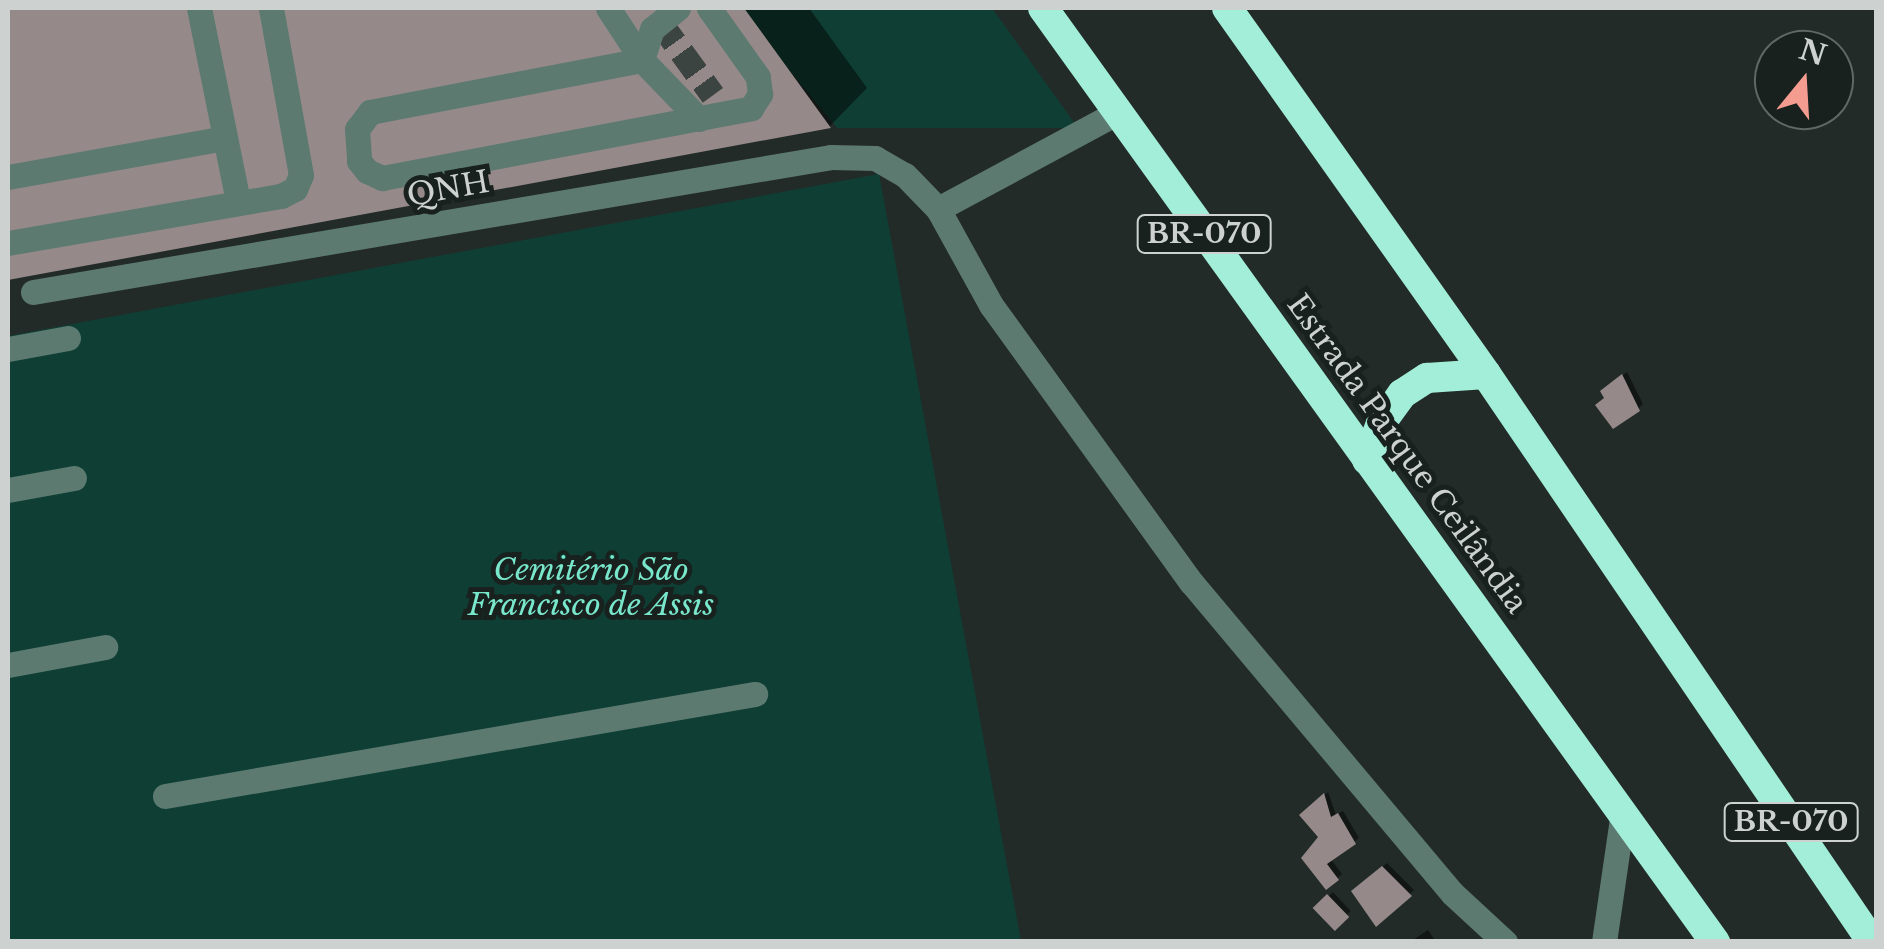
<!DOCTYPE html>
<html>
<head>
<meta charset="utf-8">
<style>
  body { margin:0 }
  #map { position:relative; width:1884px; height:949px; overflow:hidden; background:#222b28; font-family:"Libre Baskerville",serif }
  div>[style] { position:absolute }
  .green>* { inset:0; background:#0f3f34 }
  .shadow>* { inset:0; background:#0007; transform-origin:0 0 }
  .building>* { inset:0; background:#958a89; transform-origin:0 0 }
  .minor-tunnel>* { height:25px; margin-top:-12.5px; transform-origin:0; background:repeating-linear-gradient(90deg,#3c4441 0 25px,transparent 0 37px) }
  .minor>* { height:25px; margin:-12.5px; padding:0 12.5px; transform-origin:12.5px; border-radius:12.5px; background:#5d7a71 }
  .highway>* { height:30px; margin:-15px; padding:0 15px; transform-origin:15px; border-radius:15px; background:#a3eed8 }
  span { translate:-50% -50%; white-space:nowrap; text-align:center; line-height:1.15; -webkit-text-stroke:10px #18211e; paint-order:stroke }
  .shield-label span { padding:2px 8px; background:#18211e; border:2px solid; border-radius:8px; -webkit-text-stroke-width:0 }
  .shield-label { font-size:28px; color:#cdd2d1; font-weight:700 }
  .street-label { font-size:30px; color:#cdd2d1 }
  .park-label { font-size:30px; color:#79e7cb; font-style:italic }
  .frame { position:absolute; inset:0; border:10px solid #cdd2d1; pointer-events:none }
  .north { position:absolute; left:1754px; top:30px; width:100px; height:100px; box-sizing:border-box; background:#18211e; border:2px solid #606866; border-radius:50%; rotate:18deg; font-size:28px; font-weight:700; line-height:40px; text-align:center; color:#cdd2d1 }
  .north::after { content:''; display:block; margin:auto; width:35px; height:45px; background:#f59c91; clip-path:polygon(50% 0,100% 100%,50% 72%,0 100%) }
</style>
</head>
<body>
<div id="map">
  <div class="green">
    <i style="clip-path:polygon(738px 8px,992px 8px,1078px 128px,837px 128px)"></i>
    <i style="clip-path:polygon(879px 174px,1021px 941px,8px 942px,8px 336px)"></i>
  </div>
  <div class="shadow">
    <i style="clip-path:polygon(8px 8px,809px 8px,867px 88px,830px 126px,8px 278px)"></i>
    <i style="clip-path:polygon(1627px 372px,1643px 404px,1638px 409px,1606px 398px,1608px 386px)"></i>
    <i style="clip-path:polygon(1328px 792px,1336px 815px,1343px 811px,1359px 838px,1330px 858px,1342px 874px,1326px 887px,1321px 837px,1303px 816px)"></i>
    <i style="clip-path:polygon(1387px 863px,1414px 890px,1377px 923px,1355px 891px)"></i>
    <i style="left:1333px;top:892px;width:26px;height:23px;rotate:47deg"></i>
    <i style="clip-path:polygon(1428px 930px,1436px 942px,1410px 942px)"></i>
  </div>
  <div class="building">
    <i style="clip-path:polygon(8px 8px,744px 8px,831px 128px,8px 280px)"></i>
    <i style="clip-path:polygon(1622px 374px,1640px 411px,1613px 429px,1595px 405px,1604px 398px,1600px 391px)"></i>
    <i style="clip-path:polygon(1324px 793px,1331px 817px,1338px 813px,1356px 844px,1327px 864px,1339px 880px,1326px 890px,1301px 858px,1318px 837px,1299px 815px)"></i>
    <i style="clip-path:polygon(1382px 866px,1412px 896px,1376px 927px,1351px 891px)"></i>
    <i style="left:1327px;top:894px;width:32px;height:20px;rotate:46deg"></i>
  </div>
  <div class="minor-tunnel">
    <i style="left:660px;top:22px;width:90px;rotate:54deg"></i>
  </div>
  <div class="minor">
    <i style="left:199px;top:8px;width:198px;rotate:78.6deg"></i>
    <i style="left:608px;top:8px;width:62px;rotate:56.8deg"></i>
    <i style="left:642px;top:60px;width:82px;rotate:46deg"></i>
    <i style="left:678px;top:8px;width:33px;rotate:141deg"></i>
    <i style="left:652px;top:29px;width:33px;rotate:108deg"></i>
    <i style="left:642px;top:60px;width:277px;rotate:169.2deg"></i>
    <i style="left:370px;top:112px;width:21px;rotate:127deg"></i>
    <i style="left:357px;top:129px;width:32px;rotate:86deg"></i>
    <i style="left:359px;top:161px;width:13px;rotate:51deg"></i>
    <i style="left:367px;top:171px;width:17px;rotate:25deg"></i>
    <i style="left:382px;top:178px;width:376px;rotate:-10.7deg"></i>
    <i style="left:751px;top:108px;width:17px;rotate:-57deg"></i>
    <i style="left:760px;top:94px;width:17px;rotate:-97deg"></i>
    <i style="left:758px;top:77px;width:85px;rotate:-125.4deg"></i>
    <i style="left:8px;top:177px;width:219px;rotate:-10.2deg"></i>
    <i style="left:938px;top:209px;width:202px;rotate:-28.3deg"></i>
    <i style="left:8px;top:243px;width:277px;rotate:-9.8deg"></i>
    <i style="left:281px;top:196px;width:16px;rotate:-27deg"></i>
    <i style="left:295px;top:189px;width:15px;rotate:-67deg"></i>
    <i style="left:301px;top:175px;width:170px;rotate:-100.2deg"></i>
    <i style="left:33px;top:292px;width:809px;rotate:-9.6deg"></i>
    <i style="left:831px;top:157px;width:44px;rotate:1.3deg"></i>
    <i style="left:875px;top:158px;width:34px;rotate:30deg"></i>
    <i style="left:905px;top:175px;width:47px;rotate:45.9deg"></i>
    <i style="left:938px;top:209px;width:110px;rotate:61.1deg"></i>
    <i style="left:991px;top:305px;width:342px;rotate:54.2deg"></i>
    <i style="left:1191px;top:582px;width:407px;rotate:50deg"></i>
    <i style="left:1453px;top:894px;width:71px;rotate:42.7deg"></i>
    <i style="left:8px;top:349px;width:61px;rotate:-10.4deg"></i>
    <i style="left:8px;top:490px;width:67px;rotate:-10.3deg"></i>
    <i style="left:8px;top:665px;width:99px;rotate:-10.5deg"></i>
    <i style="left:165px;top:796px;width:599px;rotate:-9.81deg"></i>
    <i style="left:1604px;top:942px;width:131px;rotate:-81.7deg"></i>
  </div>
  <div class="highway">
    <i style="left:1043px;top:8px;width:1151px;rotate:54.27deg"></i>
    <i style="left:1227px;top:8px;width:448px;rotate:54.7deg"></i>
    <i style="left:1486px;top:374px;width:687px;rotate:55.8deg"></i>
    <i style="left:1367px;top:460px;width:40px;rotate:-69deg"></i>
    <i style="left:1381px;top:423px;width:36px;rotate:-54deg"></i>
    <i style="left:1402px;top:394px;width:30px;rotate:-33deg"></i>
    <i style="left:1427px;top:378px;width:59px;rotate:-3.9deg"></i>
  </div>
  <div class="shield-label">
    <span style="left:1204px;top:234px">BR-070</span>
    <span style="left:1791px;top:822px">BR-070</span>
  </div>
  <div class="street-label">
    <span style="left:448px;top:189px;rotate:-10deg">QNH</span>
    <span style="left:1407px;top:454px;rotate:54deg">Estrada Parque Ceilândia</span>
  </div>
  <div class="park-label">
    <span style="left:591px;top:587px">Cemitério São<br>Francisco de Assis</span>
  </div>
  <div class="frame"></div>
  <div class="north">N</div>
</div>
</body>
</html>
